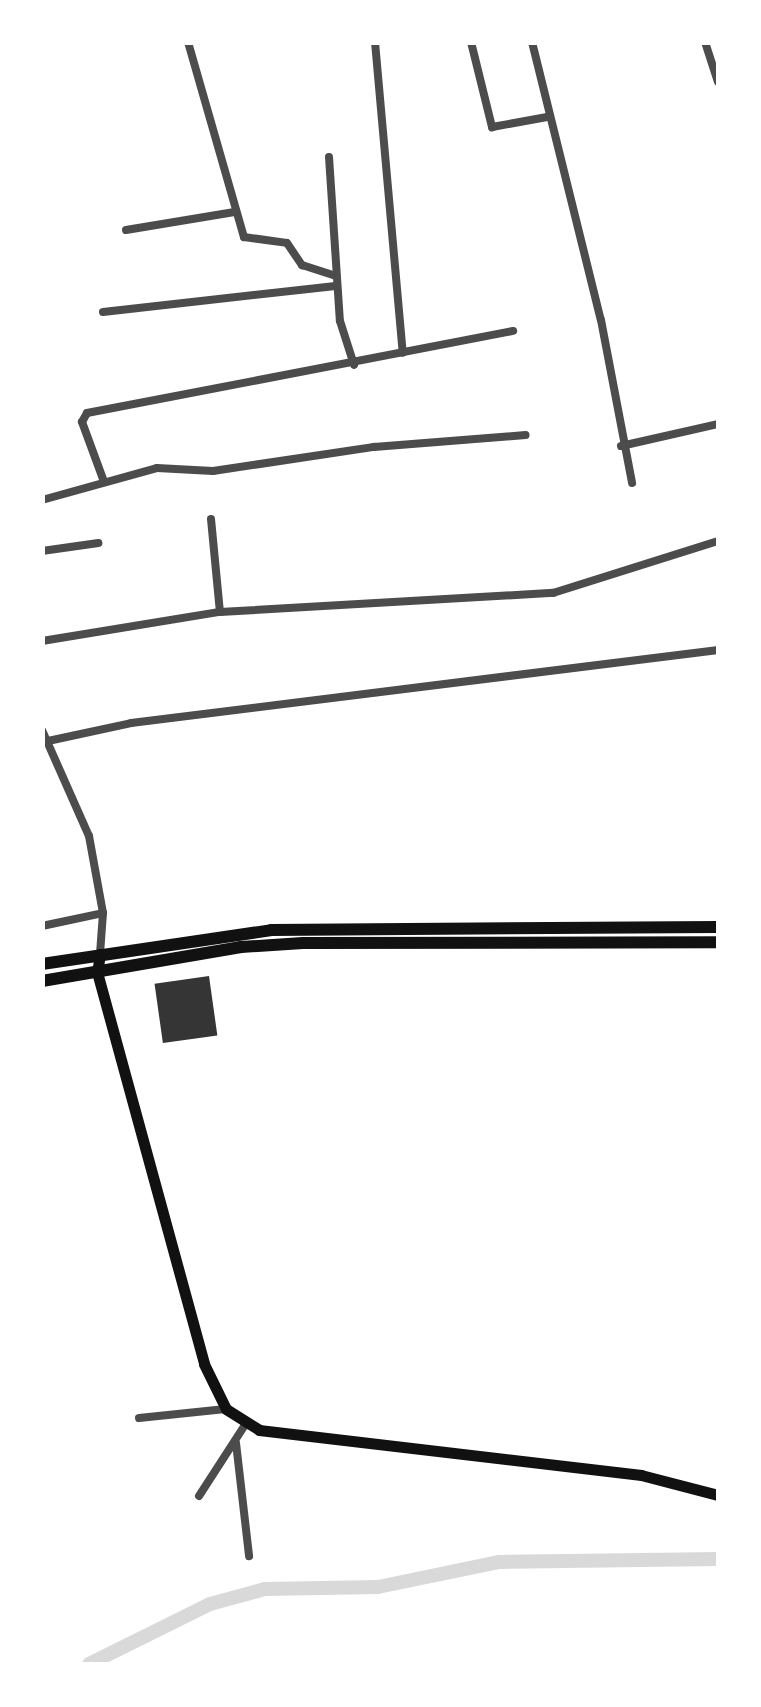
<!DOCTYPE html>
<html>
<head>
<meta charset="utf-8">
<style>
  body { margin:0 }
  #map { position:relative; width:761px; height:1707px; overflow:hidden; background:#fff; font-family:Literata,serif }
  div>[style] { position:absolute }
  .canal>* { height:14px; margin:-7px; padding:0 7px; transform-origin:7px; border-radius:7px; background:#d9d9d9 }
  .building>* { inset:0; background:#353535; transform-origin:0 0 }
  .minor>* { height:8px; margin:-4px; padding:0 4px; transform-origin:4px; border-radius:4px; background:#4c4c4c }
  .secondary>* { height:11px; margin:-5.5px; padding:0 5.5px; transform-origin:5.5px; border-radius:5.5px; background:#111 }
  .primary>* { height:12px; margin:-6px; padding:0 6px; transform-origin:6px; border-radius:6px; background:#111 }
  span { translate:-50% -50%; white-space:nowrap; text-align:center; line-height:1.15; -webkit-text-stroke:10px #fff; paint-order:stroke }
  .frame { position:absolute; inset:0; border:45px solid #fff; pointer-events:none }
</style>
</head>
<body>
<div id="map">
  <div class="canal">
    <i style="left:89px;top:1664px;width:135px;rotate:-26.4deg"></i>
    <i style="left:210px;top:1604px;width:57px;rotate:-15.3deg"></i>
    <i style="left:265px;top:1589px;width:113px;rotate:-1deg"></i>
    <i style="left:378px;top:1587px;width:124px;rotate:-11.7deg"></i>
    <i style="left:499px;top:1562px;width:219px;rotate:-0.8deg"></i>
  </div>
  <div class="building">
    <i style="left:209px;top:976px;width:60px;height:55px;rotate:82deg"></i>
  </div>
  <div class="minor">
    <i style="left:188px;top:42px;width:203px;rotate:74deg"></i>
    <i style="left:244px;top:237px;width:43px;rotate:7.9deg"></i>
    <i style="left:287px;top:243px;width:27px;rotate:56deg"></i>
    <i style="left:302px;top:265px;width:35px;rotate:18deg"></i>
    <i style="left:375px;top:42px;width:312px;rotate:84.9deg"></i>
    <i style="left:471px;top:42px;width:88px;rotate:76.1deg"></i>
    <i style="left:492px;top:127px;width:56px;rotate:-10.3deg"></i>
    <i style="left:532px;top:42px;width:286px;rotate:76.1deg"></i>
    <i style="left:601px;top:320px;width:166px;rotate:79.2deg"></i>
    <i style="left:705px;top:42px;width:42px;rotate:72deg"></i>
    <i style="left:329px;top:157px;width:164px;rotate:86.2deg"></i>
    <i style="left:340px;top:321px;width:46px;rotate:72.3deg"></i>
    <i style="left:126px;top:230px;width:110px;rotate:-9.4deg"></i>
    <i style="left:103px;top:312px;width:234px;rotate:-6.4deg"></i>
    <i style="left:621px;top:446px;width:99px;rotate:-12.8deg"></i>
    <i style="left:103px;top:479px;width:61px;rotate:-110.2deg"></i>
    <i style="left:82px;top:422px;width:10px;rotate:-61deg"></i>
    <i style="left:87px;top:413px;width:434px;rotate:-10.9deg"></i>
    <i style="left:42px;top:500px;width:119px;rotate:-15.5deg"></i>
    <i style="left:157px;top:468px;width:56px;rotate:3.1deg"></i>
    <i style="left:213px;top:471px;width:163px;rotate:-8.5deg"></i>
    <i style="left:374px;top:447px;width:152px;rotate:-4.5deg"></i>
    <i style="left:211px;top:519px;width:93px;rotate:84.5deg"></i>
    <i style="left:42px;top:551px;width:57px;rotate:-8.1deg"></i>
    <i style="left:42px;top:641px;width:180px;rotate:-9.3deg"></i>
    <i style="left:220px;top:612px;width:334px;rotate:-3.3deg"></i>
    <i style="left:553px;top:593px;width:173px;rotate:-17.5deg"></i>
    <i style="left:42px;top:730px;width:116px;rotate:66.1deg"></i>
    <i style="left:89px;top:836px;width:78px;rotate:79.7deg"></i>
    <i style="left:103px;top:913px;width:41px;rotate:94.2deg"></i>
    <i style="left:48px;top:741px;width:85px;rotate:-12.2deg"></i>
    <i style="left:131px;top:723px;width:592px;rotate:-7.09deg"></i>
    <i style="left:42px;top:926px;width:62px;rotate:-12deg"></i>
    <i style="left:139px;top:1418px;width:87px;rotate:-5.9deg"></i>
    <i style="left:236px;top:1443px;width:114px;rotate:83.4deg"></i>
    <i style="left:199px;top:1496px;width:85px;rotate:-57.1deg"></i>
  </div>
  <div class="secondary">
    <i style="left:100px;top:954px;width:18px;rotate:99deg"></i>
    <i style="left:97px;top:972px;width:406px;rotate:74.7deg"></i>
    <i style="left:204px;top:1364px;width:50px;rotate:63.9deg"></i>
    <i style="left:226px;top:1409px;width:39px;rotate:32deg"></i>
    <i style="left:259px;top:1430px;width:385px;rotate:6.7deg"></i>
    <i style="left:641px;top:1475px;width:80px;rotate:14.6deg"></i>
  </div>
  <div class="primary">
    <i style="left:42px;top:964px;width:232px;rotate:-8.4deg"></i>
    <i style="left:271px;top:930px;width:447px;rotate:-0.4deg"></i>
    <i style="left:42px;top:981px;width:202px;rotate:-9.7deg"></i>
    <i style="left:241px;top:947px;width:62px;rotate:-3.7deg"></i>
    <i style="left:303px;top:943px;width:415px;rotate:-0.1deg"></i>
  </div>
  <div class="frame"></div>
</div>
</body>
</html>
